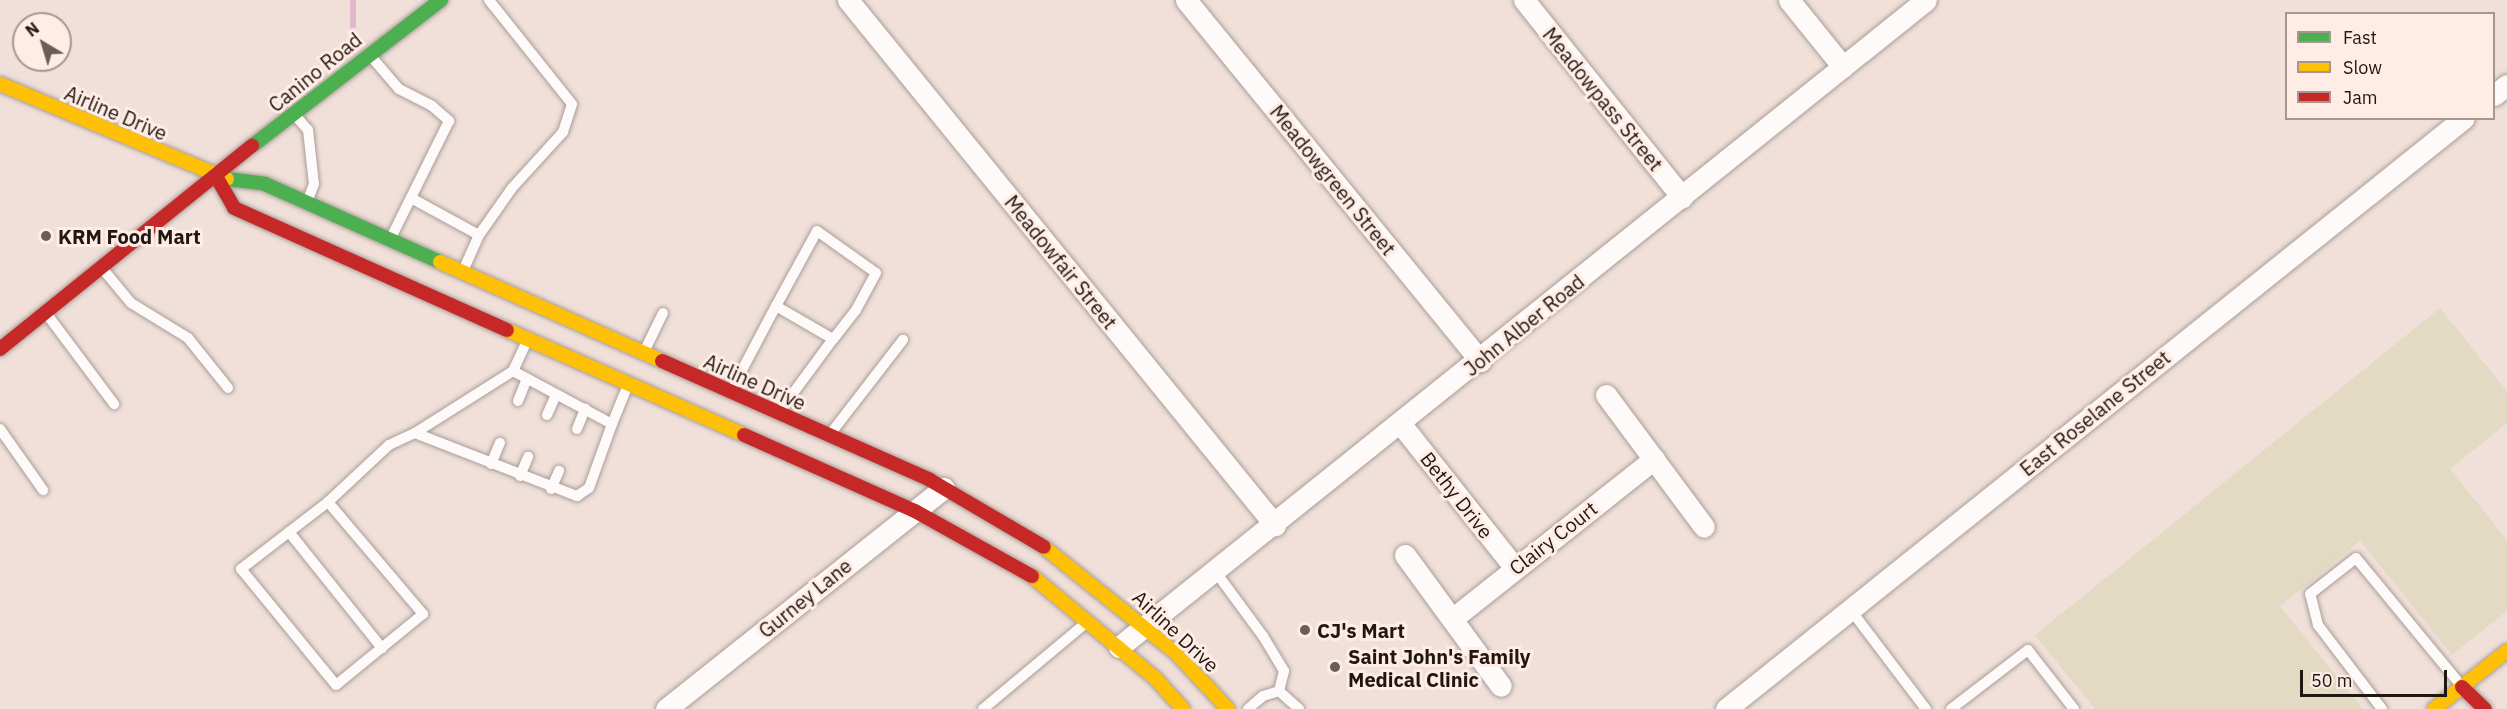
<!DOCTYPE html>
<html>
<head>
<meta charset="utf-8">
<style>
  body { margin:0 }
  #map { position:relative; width:2507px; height:709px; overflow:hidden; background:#f0e0d9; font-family:"IBM Plex Sans",sans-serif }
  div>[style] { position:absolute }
  .green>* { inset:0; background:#e3dac3 }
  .stream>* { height:6px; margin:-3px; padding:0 3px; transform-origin:3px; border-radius:3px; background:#e3b7cc }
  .roads { filter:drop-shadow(0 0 2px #aa9d98) drop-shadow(0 0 2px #aa9d98) }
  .lane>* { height:10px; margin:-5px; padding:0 5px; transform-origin:5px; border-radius:5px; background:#fdfaf9 }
  .street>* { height:21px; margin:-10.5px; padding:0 10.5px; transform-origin:10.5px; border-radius:10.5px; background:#fdfaf9 }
  .fast>* { height:14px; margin:-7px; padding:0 7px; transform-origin:7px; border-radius:7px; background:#4caf50 }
  .slow>* { height:14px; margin:-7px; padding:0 7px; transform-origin:7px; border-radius:7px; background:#ffc107 }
  .jam>* { height:14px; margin:-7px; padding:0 7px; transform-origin:7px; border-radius:7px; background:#c62828 }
  .dots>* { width:16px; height:16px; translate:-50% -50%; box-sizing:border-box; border:3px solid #feece5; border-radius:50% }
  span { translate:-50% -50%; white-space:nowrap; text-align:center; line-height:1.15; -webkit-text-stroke:6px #feece5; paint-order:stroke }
  .street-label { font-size:20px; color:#201612 }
  .poi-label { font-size:20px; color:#201612; font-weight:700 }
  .left { translate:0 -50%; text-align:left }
  .legend { position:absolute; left:2285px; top:12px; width:210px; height:108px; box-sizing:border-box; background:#feece5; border:2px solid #a59691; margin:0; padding:8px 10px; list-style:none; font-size:18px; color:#201612 }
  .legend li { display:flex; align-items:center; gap:12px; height:30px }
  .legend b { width:30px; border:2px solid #a59691 }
  .north { position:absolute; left:12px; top:12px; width:60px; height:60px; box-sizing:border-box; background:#feece5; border:2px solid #a59691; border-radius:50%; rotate:322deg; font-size:16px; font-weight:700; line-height:24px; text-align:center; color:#201612 }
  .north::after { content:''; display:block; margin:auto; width:21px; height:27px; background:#695d58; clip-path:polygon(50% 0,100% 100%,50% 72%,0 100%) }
  .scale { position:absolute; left:2300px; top:670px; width:147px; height:27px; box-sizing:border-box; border:3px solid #201612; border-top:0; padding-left:8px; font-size:18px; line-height:21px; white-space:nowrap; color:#201612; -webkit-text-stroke:4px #feece5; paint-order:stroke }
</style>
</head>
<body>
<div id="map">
  <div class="green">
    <i style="clip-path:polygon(2440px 308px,2507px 391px,2507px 423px,2450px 469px,2507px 540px,2507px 611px,2452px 655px,2360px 541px,2280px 606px,2363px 709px,2095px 709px,2035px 635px)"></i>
  </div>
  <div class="stream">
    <i style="left:353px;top:26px;width:26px;rotate:-90deg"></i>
  </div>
  <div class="roads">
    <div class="lane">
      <i style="left:369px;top:54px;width:46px;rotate:49.4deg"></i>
      <i style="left:399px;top:89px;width:37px;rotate:27deg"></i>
      <i style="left:432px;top:106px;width:23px;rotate:41deg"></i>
      <i style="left:449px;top:121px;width:131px;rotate:116.4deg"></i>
      <i style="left:294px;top:114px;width:21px;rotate:49deg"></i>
      <i style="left:308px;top:130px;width:54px;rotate:83.7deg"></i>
      <i style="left:314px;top:184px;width:17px;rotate:111deg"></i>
      <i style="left:411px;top:198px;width:77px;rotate:28.6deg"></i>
      <i style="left:479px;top:235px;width:39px;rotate:114deg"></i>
      <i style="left:479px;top:235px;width:57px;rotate:-54.9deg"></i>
      <i style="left:512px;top:188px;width:76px;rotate:-47.7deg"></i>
      <i style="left:563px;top:132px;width:29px;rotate:-72deg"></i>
      <i style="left:572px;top:104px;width:133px;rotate:-128.6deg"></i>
      <i style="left:102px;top:268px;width:45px;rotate:50.4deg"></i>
      <i style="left:131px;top:303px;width:67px;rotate:31.6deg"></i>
      <i style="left:188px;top:338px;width:64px;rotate:51.3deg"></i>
      <i style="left:776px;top:306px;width:85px;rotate:-61.3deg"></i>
      <i style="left:817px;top:231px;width:72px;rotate:35.4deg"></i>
      <i style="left:876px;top:273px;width:42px;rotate:118.4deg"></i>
      <i style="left:856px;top:310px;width:37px;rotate:128deg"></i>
      <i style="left:46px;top:313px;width:114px;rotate:53.2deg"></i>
      <i style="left:527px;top:341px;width:33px;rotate:115deg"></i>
      <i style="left:513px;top:371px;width:112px;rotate:28.2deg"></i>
      <i style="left:612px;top:424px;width:42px;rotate:-67.7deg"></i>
      <i style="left:645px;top:350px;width:41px;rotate:-64.1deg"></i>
      <i style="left:513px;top:371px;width:116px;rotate:147.7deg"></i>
      <i style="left:415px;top:433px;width:174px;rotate:21.3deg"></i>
      <i style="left:577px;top:496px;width:14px;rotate:-34deg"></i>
      <i style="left:589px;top:488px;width:68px;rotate:-70.2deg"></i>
      <i style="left:732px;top:389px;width:94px;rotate:-62.1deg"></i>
      <i style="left:776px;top:306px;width:66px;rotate:30.1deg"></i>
      <i style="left:833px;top:339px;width:89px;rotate:126.4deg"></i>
      <i style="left:518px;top:401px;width:24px;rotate:-68deg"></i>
      <i style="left:547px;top:415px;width:22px;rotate:-66deg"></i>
      <i style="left:0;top:429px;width:75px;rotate:54.8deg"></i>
      <i style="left:577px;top:429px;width:22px;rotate:-68deg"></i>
      <i style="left:831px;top:433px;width:118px;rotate:-52.3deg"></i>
      <i style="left:491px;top:464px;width:23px;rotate:-67deg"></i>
      <i style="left:520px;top:476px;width:21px;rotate:-67deg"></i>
      <i style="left:551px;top:489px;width:20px;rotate:-66deg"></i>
      <i style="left:328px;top:502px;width:147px;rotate:49.7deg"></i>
      <i style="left:423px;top:614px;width:112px;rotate:140.8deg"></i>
      <i style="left:336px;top:685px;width:150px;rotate:-129.3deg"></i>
      <i style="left:241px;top:569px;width:110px;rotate:-37.6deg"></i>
      <i style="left:328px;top:502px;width:83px;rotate:-43.1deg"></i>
      <i style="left:389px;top:445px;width:29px;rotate:-25deg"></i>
      <i style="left:289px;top:532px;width:149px;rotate:51.3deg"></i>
      <i style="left:1215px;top:571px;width:81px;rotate:53.6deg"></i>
      <i style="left:1263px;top:636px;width:41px;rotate:59deg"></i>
      <i style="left:1284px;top:671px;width:21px;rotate:104deg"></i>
      <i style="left:1850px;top:609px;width:126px;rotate:52.8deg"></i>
      <i style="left:983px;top:709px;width:134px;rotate:-39.9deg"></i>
      <i style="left:1248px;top:709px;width:20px;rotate:-41deg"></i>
      <i style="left:1263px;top:696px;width:17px;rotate:-17deg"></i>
      <i style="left:1279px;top:691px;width:27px;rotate:42deg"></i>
      <i style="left:1951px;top:709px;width:97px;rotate:-37.5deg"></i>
      <i style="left:2028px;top:650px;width:75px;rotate:52.1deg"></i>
      <i style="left:2382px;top:709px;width:106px;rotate:-127.3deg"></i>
      <i style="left:2318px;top:625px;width:32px;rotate:-104deg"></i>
      <i style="left:2310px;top:594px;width:58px;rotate:-38deg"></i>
      <i style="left:2356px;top:558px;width:163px;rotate:50.5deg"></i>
    </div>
    <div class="street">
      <i style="left:848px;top:0;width:677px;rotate:50.88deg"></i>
      <i style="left:1186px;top:0;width:466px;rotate:50.8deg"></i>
      <i style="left:1524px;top:0;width:253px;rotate:51.3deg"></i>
      <i style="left:1789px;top:0;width:86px;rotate:51.1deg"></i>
      <i style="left:2494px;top:95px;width:16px;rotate:-38deg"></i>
      <i style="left:1606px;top:395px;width:164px;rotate:53.4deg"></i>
      <i style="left:1400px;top:423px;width:185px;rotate:51.6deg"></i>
      <i style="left:1405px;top:555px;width:162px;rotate:53.8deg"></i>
      <i style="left:1452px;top:619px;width:258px;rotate:-38.4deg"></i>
      <i style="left:1119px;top:647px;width:1034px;rotate:-38.72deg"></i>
      <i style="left:666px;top:709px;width:355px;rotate:-38.5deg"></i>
      <i style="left:1726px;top:709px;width:945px;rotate:-38.69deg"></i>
    </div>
    <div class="fast">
      <i style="left:252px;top:146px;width:239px;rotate:-37.7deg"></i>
      <i style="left:227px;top:179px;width:38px;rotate:7deg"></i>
      <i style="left:265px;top:184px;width:192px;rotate:24deg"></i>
    </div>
    <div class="slow">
      <i style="left:0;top:84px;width:246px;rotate:22.7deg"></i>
      <i style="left:440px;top:262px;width:243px;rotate:24deg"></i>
      <i style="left:507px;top:330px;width:259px;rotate:23.9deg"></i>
      <i style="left:1044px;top:547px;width:171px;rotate:38.8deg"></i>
      <i style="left:1177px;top:654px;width:75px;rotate:47.2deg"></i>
      <i style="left:1032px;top:576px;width:160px;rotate:39.7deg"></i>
      <i style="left:1155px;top:678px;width:42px;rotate:47.9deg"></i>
      <i style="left:2434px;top:709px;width:93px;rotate:-38.5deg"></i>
    </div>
    <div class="jam">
      <i style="left:217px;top:178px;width:34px;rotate:60deg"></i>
      <i style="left:234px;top:208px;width:299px;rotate:24.1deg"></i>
      <i style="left:0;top:349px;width:324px;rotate:-38.9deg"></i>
      <i style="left:662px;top:361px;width:293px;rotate:23.9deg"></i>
      <i style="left:930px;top:480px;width:132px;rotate:30.4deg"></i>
      <i style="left:744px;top:435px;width:187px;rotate:24deg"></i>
      <i style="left:915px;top:511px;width:134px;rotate:29.1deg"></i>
      <i style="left:2462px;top:687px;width:32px;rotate:44deg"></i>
    </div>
  </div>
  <div class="dots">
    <i style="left:46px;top:236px;background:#695d58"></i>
    <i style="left:1305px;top:630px;background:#695d58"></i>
    <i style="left:1335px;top:667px;background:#695d58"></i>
  </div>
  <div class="street-label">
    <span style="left:315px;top:72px;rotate:-39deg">Canino Road</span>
    <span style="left:1603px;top:99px;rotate:51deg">Meadowpass Street</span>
    <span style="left:116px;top:113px;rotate:23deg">Airline Drive</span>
    <span style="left:1333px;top:180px;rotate:51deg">Meadowgreen Street</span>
    <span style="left:1061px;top:262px;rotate:51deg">Meadowfair Street</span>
    <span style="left:1524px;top:325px;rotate:-39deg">John Alber Road</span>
    <span style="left:755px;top:382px;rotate:24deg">Airline Drive</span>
    <span style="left:2095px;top:413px;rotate:-39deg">East Roselane Street</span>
    <span style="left:1457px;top:495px;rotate:52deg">Bethy Drive</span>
    <span style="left:1553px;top:538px;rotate:-38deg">Clairy Court</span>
    <span style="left:805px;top:598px;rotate:-39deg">Gurney Lane</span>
    <span style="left:1176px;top:631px;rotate:43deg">Airline Drive</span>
  </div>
  <div class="poi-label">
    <span class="left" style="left:58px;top:236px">KRM Food Mart</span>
    <span class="left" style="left:1317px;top:630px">CJ's Mart</span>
    <span class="left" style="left:1348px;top:668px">Saint John's Family<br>Medical Clinic</span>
  </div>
  <ul class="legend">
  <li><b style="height:8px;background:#4caf50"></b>Fast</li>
  <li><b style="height:8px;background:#ffc107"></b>Slow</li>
  <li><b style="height:8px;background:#c62828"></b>Jam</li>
  </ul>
  <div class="north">N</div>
  <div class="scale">50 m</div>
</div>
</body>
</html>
